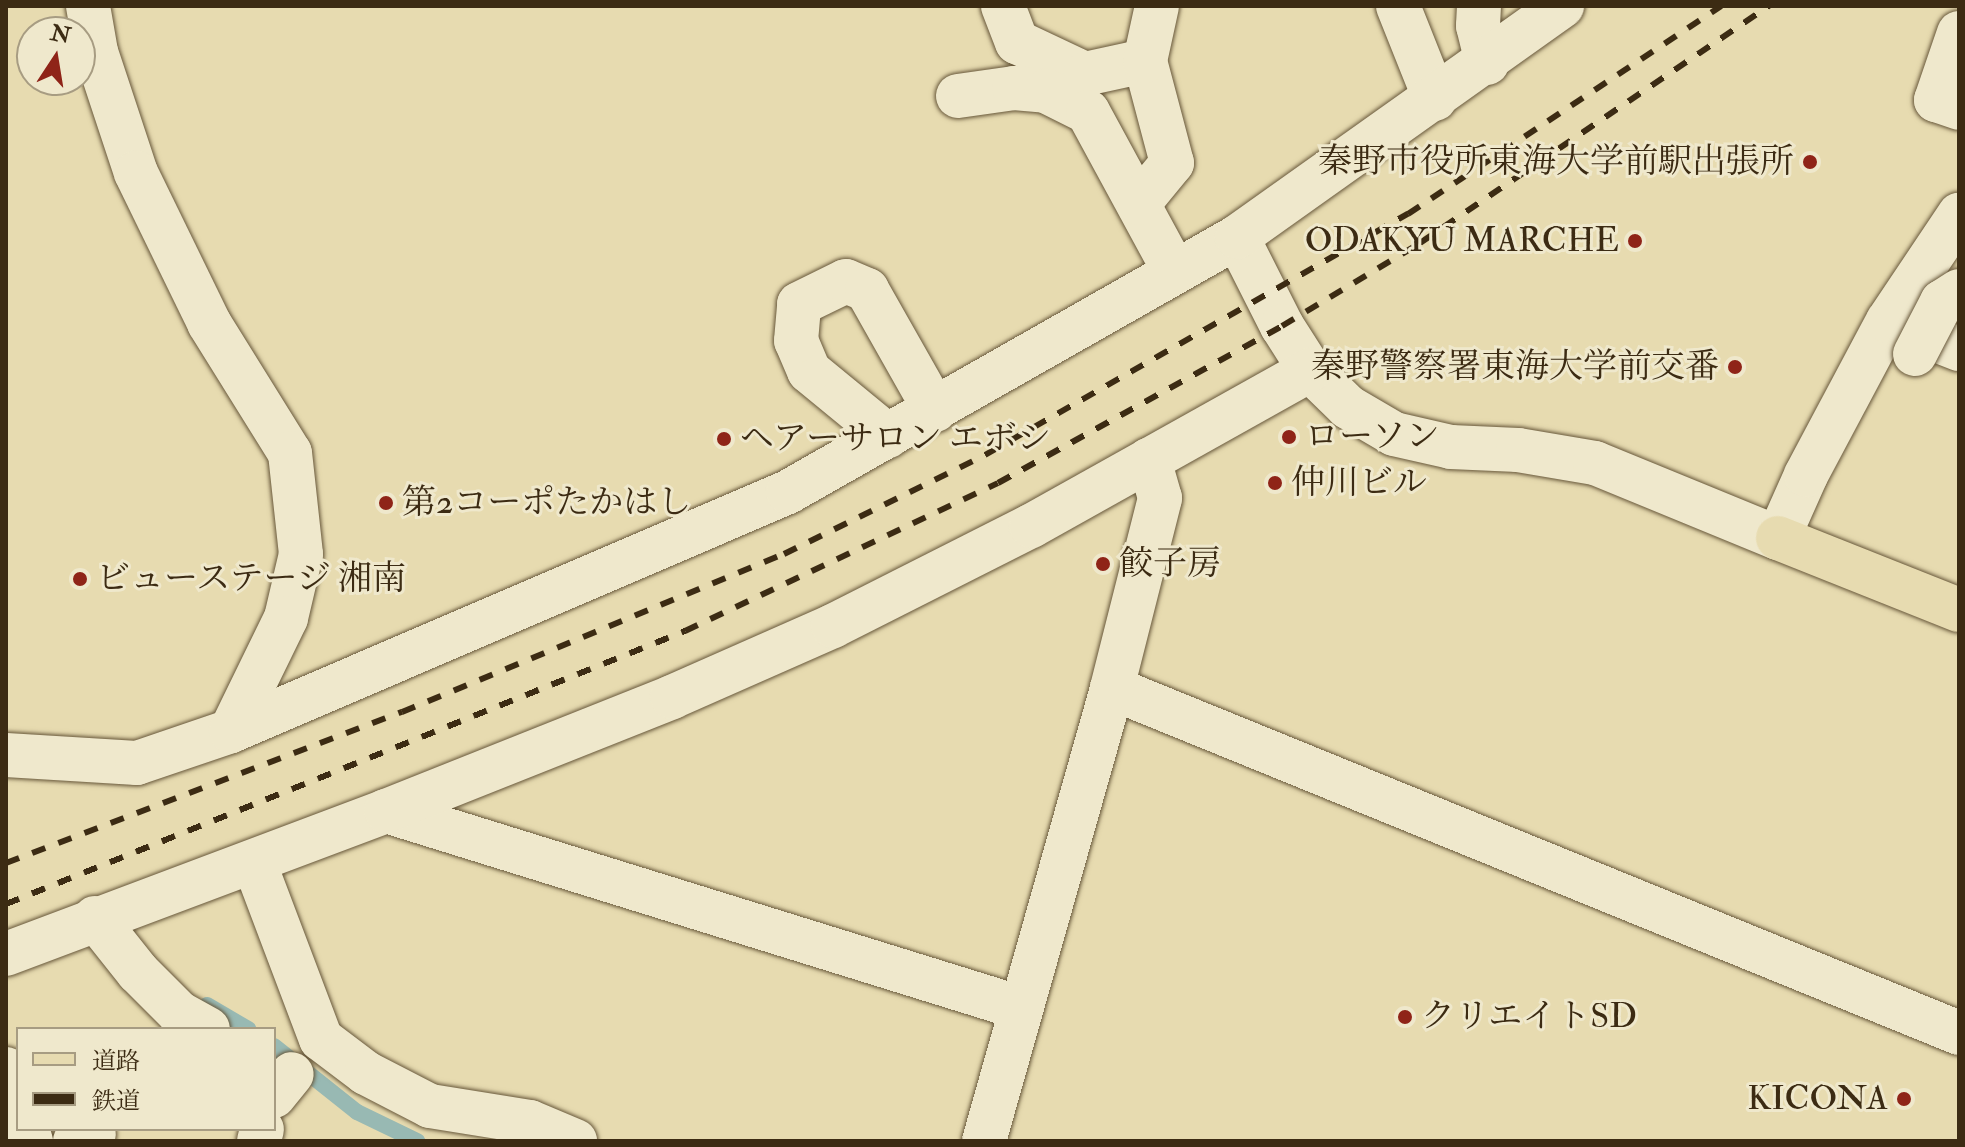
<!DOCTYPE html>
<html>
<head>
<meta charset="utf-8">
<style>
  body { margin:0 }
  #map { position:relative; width:1965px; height:1147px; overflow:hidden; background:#e7dbb0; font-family:"IM FELL Double Pica","Noto Serif JP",serif }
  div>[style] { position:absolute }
  .stream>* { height:16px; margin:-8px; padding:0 8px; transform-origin:8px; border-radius:8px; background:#98b9b3 }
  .roads { filter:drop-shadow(0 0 2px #67573a) drop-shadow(0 0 2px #67573a) }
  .minor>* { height:44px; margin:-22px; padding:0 22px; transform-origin:22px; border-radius:22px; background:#efe8cc }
  .major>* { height:44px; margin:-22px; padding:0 22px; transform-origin:22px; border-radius:22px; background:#e7dbb0 }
  .rail>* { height:6px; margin-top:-3px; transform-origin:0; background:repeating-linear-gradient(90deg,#3c2b13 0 14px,transparent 0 28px) }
  .bridges { filter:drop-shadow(0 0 2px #67573a) drop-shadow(0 0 2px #67573a) }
  .minor-bridge>* { height:44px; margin:-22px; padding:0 22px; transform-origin:22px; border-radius:22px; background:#efe8cc }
  .dots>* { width:22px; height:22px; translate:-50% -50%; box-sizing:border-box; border:4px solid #efe8cc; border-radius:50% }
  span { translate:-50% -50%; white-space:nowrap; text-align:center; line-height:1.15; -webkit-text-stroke:6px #efe8cc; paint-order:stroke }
  .poi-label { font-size:34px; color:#3c2b13 }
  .right { translate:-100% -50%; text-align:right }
  .left { translate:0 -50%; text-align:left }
  .frame { position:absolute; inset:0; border:8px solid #3c2b13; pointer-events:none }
  .legend { position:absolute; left:16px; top:1027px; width:260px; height:104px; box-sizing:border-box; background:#efe8cc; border:2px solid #a79c82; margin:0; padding:10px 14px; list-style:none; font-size:24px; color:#3c2b13 }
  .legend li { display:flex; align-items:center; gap:16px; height:40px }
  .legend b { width:40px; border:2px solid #a79c82 }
  .north { position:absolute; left:16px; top:16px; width:80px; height:80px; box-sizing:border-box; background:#efe8cc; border:2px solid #a79c82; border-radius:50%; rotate:12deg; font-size:22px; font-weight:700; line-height:32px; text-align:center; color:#3c2b13 }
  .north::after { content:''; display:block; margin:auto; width:28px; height:36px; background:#8f2418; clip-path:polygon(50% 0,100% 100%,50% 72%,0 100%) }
</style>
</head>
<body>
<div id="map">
  <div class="stream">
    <i style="left:207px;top:1005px;width:48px;rotate:30.3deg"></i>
    <i style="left:274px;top:1046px;width:106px;rotate:38.5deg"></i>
    <i style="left:357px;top:1112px;width:67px;rotate:25.8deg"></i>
  </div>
  <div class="roads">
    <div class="minor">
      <i style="left:88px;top:6px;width:47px;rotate:80.1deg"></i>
      <i style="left:96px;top:52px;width:127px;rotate:71.7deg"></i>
      <i style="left:136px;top:173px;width:167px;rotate:64deg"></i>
      <i style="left:209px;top:323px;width:153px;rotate:58.1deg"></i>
      <i style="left:290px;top:453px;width:102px;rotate:83.8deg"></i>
      <i style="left:301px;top:554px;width:66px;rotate:103.2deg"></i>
      <i style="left:286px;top:618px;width:126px;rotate:116deg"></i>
      <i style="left:1003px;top:6px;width:39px;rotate:69deg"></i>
      <i style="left:1017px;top:42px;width:75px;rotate:25.2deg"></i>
      <i style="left:1085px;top:74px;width:61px;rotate:-12.2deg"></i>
      <i style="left:1398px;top:6px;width:100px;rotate:68.3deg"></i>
      <i style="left:1479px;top:6px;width:20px;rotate:93deg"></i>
      <i style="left:1478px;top:26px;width:38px;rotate:76deg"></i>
      <i style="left:1959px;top:33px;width:71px;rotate:108.9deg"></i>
      <i style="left:1936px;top:100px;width:24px;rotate:19deg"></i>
      <i style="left:958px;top:96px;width:57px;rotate:-8.1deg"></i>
      <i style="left:1014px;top:88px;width:32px;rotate:5deg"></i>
      <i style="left:1046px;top:91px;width:47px;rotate:26.6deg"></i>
      <i style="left:1088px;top:112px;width:182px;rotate:61.5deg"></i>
      <i style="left:1139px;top:203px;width:52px;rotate:-50.5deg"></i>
      <i style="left:1172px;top:163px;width:106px;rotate:-104.8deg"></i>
      <i style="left:1145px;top:61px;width:56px;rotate:-77.7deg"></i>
      <i style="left:1237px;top:237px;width:100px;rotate:63.2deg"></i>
      <i style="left:1282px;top:326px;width:52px;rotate:57.5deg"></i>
      <i style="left:1310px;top:370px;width:53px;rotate:44.2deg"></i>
      <i style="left:1348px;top:407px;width:53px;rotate:30.4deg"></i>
      <i style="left:1394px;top:434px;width:58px;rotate:12.8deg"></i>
      <i style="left:1451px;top:447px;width:67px;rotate:2.6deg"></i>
      <i style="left:1518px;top:450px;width:78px;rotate:9.6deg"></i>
      <i style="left:1595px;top:463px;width:198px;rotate:22.3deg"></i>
      <i style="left:1778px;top:538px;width:69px;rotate:-66deg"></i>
      <i style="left:1806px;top:475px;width:174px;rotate:-62deg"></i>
      <i style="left:1888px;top:321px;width:128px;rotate:-56.2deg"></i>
      <i style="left:1890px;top:322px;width:74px;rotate:21.4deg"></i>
      <i style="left:888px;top:436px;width:102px;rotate:-140.6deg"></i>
      <i style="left:809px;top:371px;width:33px;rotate:-113deg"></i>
      <i style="left:796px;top:341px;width:37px;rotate:-85deg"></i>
      <i style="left:799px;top:304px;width:52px;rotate:-26.1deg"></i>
      <i style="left:846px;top:281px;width:23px;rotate:23deg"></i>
      <i style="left:867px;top:290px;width:138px;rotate:60.5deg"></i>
      <i style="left:1112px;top:688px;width:915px;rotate:22.16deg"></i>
      <i style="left:6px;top:755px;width:131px;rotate:3.5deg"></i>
      <i style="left:137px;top:763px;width:99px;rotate:-18.8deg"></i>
      <i style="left:231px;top:731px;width:606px;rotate:-23.22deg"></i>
      <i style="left:788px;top:492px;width:516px;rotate:-29.59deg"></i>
      <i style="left:1237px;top:237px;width:399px;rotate:-35.4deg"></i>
      <i style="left:386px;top:811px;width:665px;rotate:17.24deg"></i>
      <i style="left:254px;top:862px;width:189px;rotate:69.3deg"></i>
      <i style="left:321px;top:1039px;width:56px;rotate:37.1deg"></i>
      <i style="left:366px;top:1073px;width:72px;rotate:27.3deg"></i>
      <i style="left:430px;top:1106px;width:101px;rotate:9.1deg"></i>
      <i style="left:530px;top:1122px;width:49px;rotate:22.9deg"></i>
      <i style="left:95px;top:918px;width:69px;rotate:51.5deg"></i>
      <i style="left:138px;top:972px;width:58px;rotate:45deg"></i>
      <i style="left:179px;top:1013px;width:33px;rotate:29deg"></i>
      <i style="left:6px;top:954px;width:406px;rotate:-20.6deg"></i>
      <i style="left:386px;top:811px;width:308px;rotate:-21.7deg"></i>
      <i style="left:672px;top:697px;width:176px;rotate:-23.8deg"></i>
      <i style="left:833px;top:626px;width:222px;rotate:-26.8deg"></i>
      <i style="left:1031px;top:526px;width:320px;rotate:-29.2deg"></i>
      <i style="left:6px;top:1069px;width:36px;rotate:71deg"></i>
      <i style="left:274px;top:1096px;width:28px;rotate:-51deg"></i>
      <i style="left:27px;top:1129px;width:13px;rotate:72deg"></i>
      <i style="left:75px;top:1141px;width:20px;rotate:-20deg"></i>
      <i style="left:259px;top:1141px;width:12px;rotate:-76deg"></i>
      <i style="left:984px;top:1141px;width:471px;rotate:-74.2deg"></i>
      <i style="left:1112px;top:688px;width:196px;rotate:-75.8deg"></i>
      <i style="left:1160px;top:498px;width:40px;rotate:-106deg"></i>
    </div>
    <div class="major">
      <i style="left:1778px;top:538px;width:195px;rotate:21.7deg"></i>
    </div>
  </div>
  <div class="rail">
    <i style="left:6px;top:863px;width:424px;rotate:-20.9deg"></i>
    <i style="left:402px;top:712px;width:413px;rotate:-22.5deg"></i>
    <i style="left:784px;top:554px;width:224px;rotate:-26.2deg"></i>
    <i style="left:985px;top:455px;width:487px;rotate:-29.7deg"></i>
    <i style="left:1408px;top:214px;width:376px;rotate:-33.6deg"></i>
    <i style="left:6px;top:904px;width:732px;rotate:-21.9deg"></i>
    <i style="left:685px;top:631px;width:346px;rotate:-25.3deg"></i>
    <i style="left:998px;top:483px;width:325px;rotate:-28.9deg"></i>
    <i style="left:1282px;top:326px;width:161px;rotate:-31deg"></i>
    <i style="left:1420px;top:243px;width:422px;rotate:-34.2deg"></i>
  </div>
  <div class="bridges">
    <div class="minor-bridge">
      <i style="left:1915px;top:354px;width:59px;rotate:-62.6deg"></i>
      <i style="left:1942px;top:302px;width:20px;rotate:-33deg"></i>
    </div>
  </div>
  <div class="dots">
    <i style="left:1810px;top:162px;background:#8f2418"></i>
    <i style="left:1635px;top:241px;background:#8f2418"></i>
    <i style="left:1735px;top:367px;background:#8f2418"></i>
    <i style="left:1289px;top:437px;background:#8f2418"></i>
    <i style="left:724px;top:439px;background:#8f2418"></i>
    <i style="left:1275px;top:483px;background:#8f2418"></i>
    <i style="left:386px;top:503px;background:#8f2418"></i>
    <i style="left:1103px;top:564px;background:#8f2418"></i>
    <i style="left:80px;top:579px;background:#8f2418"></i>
    <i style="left:1405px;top:1017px;background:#8f2418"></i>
    <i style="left:1904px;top:1099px;background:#8f2418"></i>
  </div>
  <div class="poi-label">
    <span class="right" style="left:1794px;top:162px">秦野市役所東海大学前駅出張所</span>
    <span class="right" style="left:1619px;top:241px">ODAKYU MARCHE</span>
    <span class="right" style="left:1719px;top:367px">秦野警察署東海大学前交番</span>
    <span class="left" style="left:1305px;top:437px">ローソン</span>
    <span class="left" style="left:740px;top:439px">ヘアーサロン エボシ</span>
    <span class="left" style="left:1291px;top:483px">仲川ビル</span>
    <span class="left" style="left:402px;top:503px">第2コーポたかはし</span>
    <span class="left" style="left:1119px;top:564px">餃子房</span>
    <span class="left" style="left:96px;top:579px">ビューステージ 湘南</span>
    <span class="left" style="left:1421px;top:1017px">クリエイトSD</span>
    <span class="right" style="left:1888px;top:1099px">KICONA</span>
  </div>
  <div class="frame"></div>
  <ul class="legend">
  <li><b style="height:10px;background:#e7dbb0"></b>道路</li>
  <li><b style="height:10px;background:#3c2b13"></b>鉄道</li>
  </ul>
  <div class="north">N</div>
</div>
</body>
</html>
